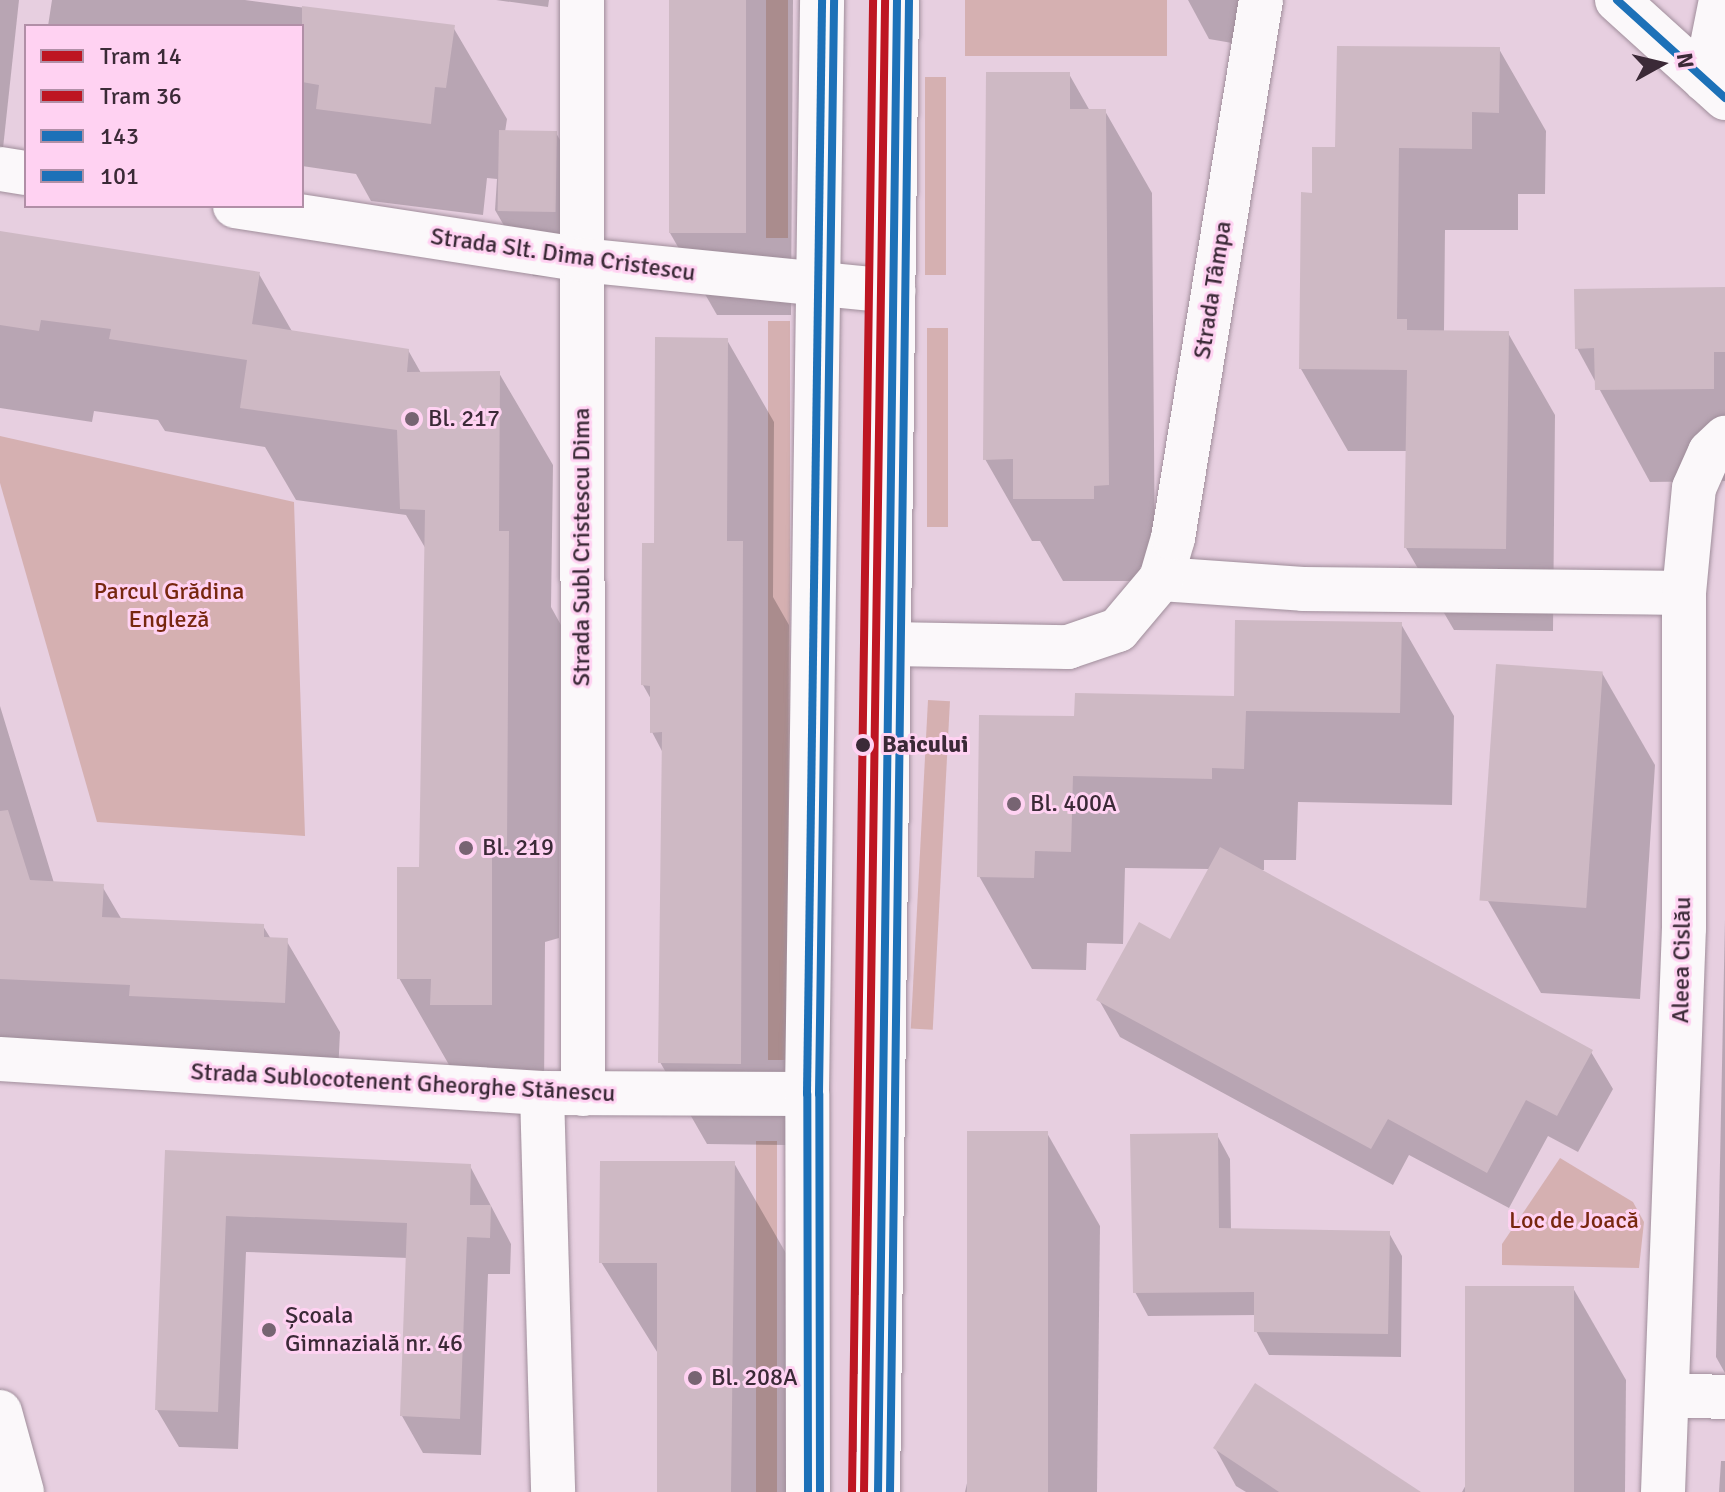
<!DOCTYPE html>
<html>
<head>
<meta charset="utf-8">
<style>
  body { margin:0 }
  #map { position:relative; width:1725px; height:1492px; overflow:hidden; background:#e7cfe0; font-family:Signika,sans-serif }
  div>[style] { position:absolute }
  .green>* { inset:0; background:#d5b0b1; transform-origin:0 0 }
  .shadow>* { inset:0; background:#0003 }
  .building>* { inset:0; background:#ceb9c4; transform-origin:0 0 }
  .roads { filter:drop-shadow(0 0 2px #a08e9b) drop-shadow(0 0 2px #a08e9b) }
  .minor>* { height:44px; margin:-22px; padding:0 22px; transform-origin:22px; border-radius:22px; background:#fbf8fa }
  .secondary>* { height:44px; margin:-22px; padding:0 22px; transform-origin:22px; border-radius:22px; background:#fbf8fa }
  .primary>* { height:44px; margin:-22px; padding:0 22px; transform-origin:22px; border-radius:22px; background:#fbf8fa }
  .bus-1>* { height:8px; margin:-4px; padding:0 4px; transform-origin:4px; border-radius:4px; background:#1d71b8 }
  .bus-2>* { height:8px; margin:-4px; padding:0 4px; transform-origin:4px; border-radius:4px; background:#1d71b8 }
  .tram-1>* { height:8px; margin:-4px; padding:0 4px; transform-origin:4px; border-radius:4px; background:#be1622 }
  .tram-2>* { height:8px; margin:-4px; padding:0 4px; transform-origin:4px; border-radius:4px; background:#be1622 }
  .dots>* { width:22px; height:22px; translate:-50% -50%; box-sizing:border-box; border:4px solid #ffd2f2; border-radius:50% }
  span { translate:-50% -50%; white-space:nowrap; text-align:center; line-height:1.15; -webkit-text-stroke:6px #ffd2f2; paint-order:stroke }
  .street-label { font-size:24px; color:#3b2a37 }
  .poi-label { font-size:24px; color:#3b2a37 }
  .left { translate:0 -50%; text-align:left }
  .park-label { font-size:24px; color:#77270f }
  .stop-label { font-size:24px; color:#3b2a37; font-weight:700 }
  .legend { position:absolute; left:24px; top:24px; width:280px; height:184px; box-sizing:border-box; background:#ffd2f2; border:2px solid #b18fa7; margin:0; padding:10px 14px; list-style:none; font-size:24px; color:#3b2a37 }
  .legend li { display:flex; align-items:center; gap:16px; height:40px }
  .legend b { width:40px; border:2px solid #b18fa7 }
  .north { position:absolute; left:1621px; top:24px; width:80px; height:80px; -webkit-text-stroke:6px #ffd2f2; paint-order:stroke; rotate:82deg; font-size:22px; font-weight:700; line-height:32px; text-align:center; color:#3b2a37 }
  .north::after { content:''; display:block; margin:auto; width:28px; height:36px; background:#3b2a37; clip-path:polygon(50% 0,100% 100%,50% 72%,0 100%) }
</style>
</head>
<body>
<div id="map">
  <div class="green">
    <i style="left:766px;top:0;width:22px;height:238px"></i>
    <i style="left:965px;top:0;width:202px;height:56px"></i>
    <i style="left:925px;top:77px;width:21px;height:198px"></i>
    <i style="left:768px;top:321px;width:22px;height:739px"></i>
    <i style="left:948px;top:328px;width:199px;height:21px;rotate:90deg"></i>
    <i style="clip-path:polygon(0 436px,294px 502px,305px 836px,97px 822px,0 483px)"></i>
    <i style="left:928px;top:700px;width:22px;height:329px;rotate:3deg"></i>
    <i style="left:756px;top:1141px;width:21px;height:351px"></i>
    <i style="clip-path:polygon(1560px 1158px,1633px 1202px,1644px 1222px,1639px 1268px,1502px 1265px,1502px 1244px)"></i>
  </div>
  <div class="shadow">
    <i style="clip-path:polygon(0 0,19px 0,0 176px)"></i>
    <i style="clip-path:polygon(52px 0,245px 0,453px 27px,507px 119px,505px 132px,556px 133px,594px 198px,594px 279px,533px 276px,495px 210px,497px 179px,487px 178px,483px 215px,371px 201px,356px 174px,302px 166px,302px 26px,48px 26px)"></i>
    <i style="clip-path:polygon(496px 0,549px 0,548px 7px)"></i>
    <i style="clip-path:polygon(677px 0,793px 0,791px 315px,717px 315px,670px 233px)"></i>
    <i style="clip-path:polygon(1188px 0,1264px 0,1255px 47px,1209px 39px)"></i>
    <i style="clip-path:polygon(1499px 49px,1546px 131px,1545px 194px,1518px 194px,1518px 230px,1445px 230px,1444px 332px,1508px 333px,1555px 415px,1553px 631px,1454px 630px,1406px 548px,1408px 451px,1348px 451px,1301px 369px,1313px 195px,1337px 149px)"></i>
    <i style="clip-path:polygon(1069px 74px,1090px 111px,1105px 111px,1152px 193px,1155px 567px,1140px 567px,1140px 581px,1063px 581px,1040px 541px,1032px 541px,985px 459px)"></i>
    <i style="clip-path:polygon(0 234px,259px 274px,293px 333px,408px 350px,421px 373px,499px 373px,553px 465px,551px 607px,561px 625px,559px 938px,545px 942px,544px 1097px,452px 1070px,399px 978px,421px 869px,427px 551px,406px 515px,296px 500px,265px 447px,165px 431px,158px 420px,94px 411px,92px 422px,0 408px)"></i>
    <i style="clip-path:polygon(1725px 289px,1725px 481px,1650px 482px,1577px 348px)"></i>
    <i style="clip-path:polygon(727px 340px,774px 422px,773px 597px,789px 625px,787px 1145px,707px 1144px,660px 1062px,663px 753px,652px 732px,652px 701px,643px 685px,656px 545px)"></i>
    <i style="clip-path:polygon(1401px 624px,1454px 716px,1452px 805px,1298px 802px,1296px 860px,1264px 860px,1264px 870px,1257px 870px,1591px 1052px,1613px 1089px,1578px 1152px,1548px 1136px,1509px 1208px,1409px 1155px,1393px 1185px,1120px 1037px,1099px 1000px,1171px 941px,1210px 869px,1125px 868px,1123px 944px,1087px 943px,1086px 970px,1032px 969px,979px 876px,1076px 718px,1236px 698px)"></i>
    <i style="clip-path:polygon(1602px 673px,1655px 765px,1640px 999px,1541px 993px,1488px 901px)"></i>
    <i style="clip-path:polygon(0 706px,54px 883px,102px 886px,122px 920px,263px 926px,271px 939px,286px 940px,340px 1032px,337px 1095px,0 1040px)"></i>
    <i style="clip-path:polygon(1725px 919px,1725px 1373px,1716px 1357px)"></i>
    <i style="clip-path:polygon(1047px 1133px,1100px 1226px,1097px 1492px,965px 1492px)"></i>
    <i style="clip-path:polygon(1217px 1135px,1230px 1159px,1231px 1230px,1389px 1233px,1402px 1256px,1401px 1357px,1269px 1355px,1256px 1331px,1256px 1315px,1148px 1316px,1135px 1292px)"></i>
    <i style="clip-path:polygon(167px 1152px,470px 1166px,511px 1244px,510px 1274px,488px 1274px,481px 1455px,423px 1453px,402px 1416px,408px 1258px,246px 1252px,238px 1449px,179px 1447px,157px 1410px)"></i>
    <i style="clip-path:polygon(734px 1163px,787px 1255px,786px 1492px,659px 1492px,659px 1355px,601px 1262px)"></i>
    <i style="clip-path:polygon(1573px 1288px,1626px 1380px,1625px 1492px,1462px 1492px)"></i>
    <i style="clip-path:polygon(1215px 1448px,1403px 1492px,1246px 1492px,1236px 1486px)"></i>
    <i style="clip-path:polygon(1721px 1461px,1725px 1461px,1725px 1492px,1719px 1492px)"></i>
  </div>
  <div class="building">
    <i style="left:669px;top:0;width:77px;height:233px"></i>
    <i style="clip-path:polygon(302px 6px,455px 25px,446px 88px,435px 87px,431px 124px,316px 109px,319px 85px,302px 82px)"></i>
    <i style="clip-path:polygon(1337px 46px,1500px 47px,1499px 113px,1472px 112px,1472px 149px,1399px 148px,1397px 319px,1407px 319px,1407px 330px,1509px 331px,1506px 549px,1404px 548px,1407px 370px,1299px 369px,1301px 192px,1312px 193px,1312px 147px,1335px 147px)"></i>
    <i style="clip-path:polygon(986px 72px,1070px 72px,1070px 109px,1106px 109px,1109px 485px,1094px 486px,1094px 499px,1013px 499px,1013px 459px,983px 460px)"></i>
    <i style="left:499px;top:130px;width:58px;height:81px;rotate:1deg"></i>
    <i style="clip-path:polygon(0 231px,260px 272px,252px 324px,409px 349px,407px 372px,500px 371px,499px 531px,509px 531px,507px 846px,492px 850px,492px 1005px,430px 1005px,431px 979px,397px 979px,397px 867px,419px 867px,425px 510px,400px 509px,397px 430px,240px 408px,247px 360px,109px 339px,111px 329px,41px 320px,39px 331px,0 325px)"></i>
    <i style="clip-path:polygon(1725px 287px,1725px 352px,1714px 352px,1714px 389px,1595px 390px,1594px 348px,1575px 349px,1574px 289px)"></i>
    <i style="clip-path:polygon(655px 337px,728px 338px,727px 541px,743px 541px,741px 1064px,658px 1063px,662px 732px,650px 733px,650px 686px,641px 685px,642px 543px,654px 543px)"></i>
    <i style="clip-path:polygon(1235px 620px,1402px 622px,1400px 713px,1246px 711px,1244px 769px,1212px 768px,1212px 779px,1073px 776px,1071px 852px,1035px 851px,1034px 878px,977px 877px,979px 715px,1074px 716px,1075px 693px,1234px 696px)"></i>
    <i style="left:1496px;top:664px;width:107px;height:237px;rotate:4deg"></i>
    <i style="clip-path:polygon(8px 810px,30px 880px,104px 884px,102px 917px,264px 924px,264px 937px,288px 938px,285px 1003px,129px 996px,130px 985px,0 979px,0 811px)"></i>
    <i style="clip-path:polygon(1220px 847px,1593px 1050px,1557px 1116px,1526px 1100px,1487px 1173px,1388px 1119px,1371px 1149px,1096px 1000px,1139px 922px,1170px 939px)"></i>
    <i style="left:967px;top:1131px;width:81px;height:361px"></i>
    <i style="clip-path:polygon(1218px 1133px,1219px 1228px,1390px 1231px,1388px 1334px,1254px 1332px,1254px 1292px,1133px 1293px,1130px 1134px)"></i>
    <i style="clip-path:polygon(165px 1150px,471px 1164px,470px 1205px,491px 1205px,490px 1238px,467px 1237px,460px 1419px,400px 1416px,407px 1223px,226px 1216px,218px 1412px,155px 1410px)"></i>
    <i style="clip-path:polygon(600px 1161px,735px 1161px,731px 1492px,657px 1492px,657px 1263px,599px 1263px)"></i>
    <i style="left:1465px;top:1286px;width:109px;height:206px"></i>
    <i style="clip-path:polygon(1255px 1383px,1421px 1492px,1279px 1492px,1213px 1448px)"></i>
  </div>
  <div class="roads">
    <div class="minor">
      <i style="left:582px;top:0;width:1094px;rotate:89.95deg"></i>
      <i style="left:1705px;top:80px;width:82px;rotate:-78.7deg"></i>
      <i style="left:0;top:169px;width:26px;rotate:9deg"></i>
      <i style="left:235px;top:206px;width:351px;rotate:8.8deg"></i>
      <i style="left:582px;top:260px;width:313px;rotate:5.7deg"></i>
      <i style="left:1161px;top:579px;width:142px;rotate:4deg"></i>
      <i style="left:1303px;top:589px;width:381px;rotate:0.6deg"></i>
      <i style="left:889px;top:644px;width:179px;rotate:1deg"></i>
      <i style="left:1068px;top:647px;width:53px;rotate:-18.8deg"></i>
      <i style="left:1118px;top:630px;width:67px;rotate:-49.9deg"></i>
      <i style="left:1161px;top:579px;width:43px;rotate:-73.7deg"></i>
      <i style="left:1173px;top:538px;width:545px;rotate:-80.71deg"></i>
      <i style="left:0;top:1059px;width:543px;rotate:3.59deg"></i>
      <i style="left:542px;top:1093px;width:265px;rotate:0.2deg"></i>
      <i style="left:542px;top:1093px;width:399px;rotate:88.4deg"></i>
      <i style="left:1668px;top:1395px;width:57px;rotate:2deg"></i>
      <i style="left:0;top:1412px;width:83px;rotate:74.6deg"></i>
      <i style="left:1663px;top:1492px;width:564px;rotate:-87.87deg"></i>
      <i style="left:1684px;top:928px;width:335px;rotate:-90deg"></i>
      <i style="left:1684px;top:593px;width:105px;rotate:-84.6deg"></i>
      <i style="left:1694px;top:488px;width:39px;rotate:-66deg"></i>
      <i style="left:1710px;top:452px;width:21px;rotate:-43deg"></i>
    </div>
    <div class="secondary">
      <i style="left:1617px;top:0;width:146px;rotate:42.2deg"></i>
    </div>
    <div class="primary">
      <i style="left:808px;top:1492px;width:398px;rotate:-90.1deg"></i>
      <i style="left:807px;top:1094px;width:1094px;rotate:-89.21deg"></i>
      <i style="left:878px;top:1492px;width:1492px;rotate:-89.27deg"></i>
    </div>
  </div>
  <div class="bus-1">
    <i style="left:1617px;top:0;width:146px;rotate:42.2deg"></i>
    <i style="left:808px;top:1492px;width:398px;rotate:-90.1deg"></i>
    <i style="left:807px;top:1094px;width:1094px;rotate:-89.21deg"></i>
    <i style="left:878px;top:1492px;width:1492px;rotate:-89.27deg"></i>
  </div>
  <div class="bus-2">
    <i style="left:820px;top:1492px;width:398px;rotate:-90.1deg"></i>
    <i style="left:819px;top:1094px;width:1094px;rotate:-89.21deg"></i>
    <i style="left:890px;top:1492px;width:1492px;rotate:-89.27deg"></i>
  </div>
  <div class="tram-1">
    <i style="left:852px;top:1492px;width:1492px;rotate:-89.19deg"></i>
  </div>
  <div class="tram-2">
    <i style="left:864px;top:1492px;width:1492px;rotate:-89.19deg"></i>
  </div>
  <div class="dots">
    <i style="left:412px;top:419px;background:#776472"></i>
    <i style="left:863px;top:745px;background:#3b2a37"></i>
    <i style="left:1014px;top:804px;background:#776472"></i>
    <i style="left:466px;top:848px;background:#776472"></i>
    <i style="left:269px;top:1330px;background:#776472"></i>
    <i style="left:695px;top:1378px;background:#776472"></i>
  </div>
  <div class="street-label">
    <span style="left:563px;top:255px;rotate:8deg">Strada Slt. Dima Cristescu</span>
    <span style="left:1213px;top:290px;rotate:-81deg">Strada Tâmpa</span>
    <span style="left:582px;top:547px;rotate:-90deg">Strada Subl Cristescu Dima</span>
    <span style="left:1682px;top:960px;rotate:-89deg">Aleea Cislău</span>
    <span style="left:403px;top:1083px;rotate:3deg">Strada Sublocotenent Gheorghe Stănescu</span>
  </div>
  <div class="poi-label">
    <span class="left" style="left:428px;top:419px">Bl. 217</span>
    <span class="left" style="left:1030px;top:804px">Bl. 400A</span>
    <span class="left" style="left:482px;top:848px">Bl. 219</span>
    <span class="left" style="left:285px;top:1330px">Școala<br>Gimnazială nr. 46</span>
    <span class="left" style="left:711px;top:1378px">Bl. 208A</span>
  </div>
  <div class="park-label">
    <span style="left:169px;top:606px">Parcul Grădina<br>Engleză</span>
    <span style="left:1574px;top:1221px">Loc de Joacă</span>
  </div>
  <div class="stop-label">
    <span class="left" style="left:882px;top:745px">Baicului</span>
  </div>
  <ul class="legend">
  <li><b style="height:10px;background:#be1622"></b>Tram 14</li>
  <li><b style="height:10px;background:#be1622"></b>Tram 36</li>
  <li><b style="height:10px;background:#1d71b8"></b>143</li>
  <li><b style="height:10px;background:#1d71b8"></b>101</li>
  </ul>
  <div class="north">N</div>
</div>
</body>
</html>
